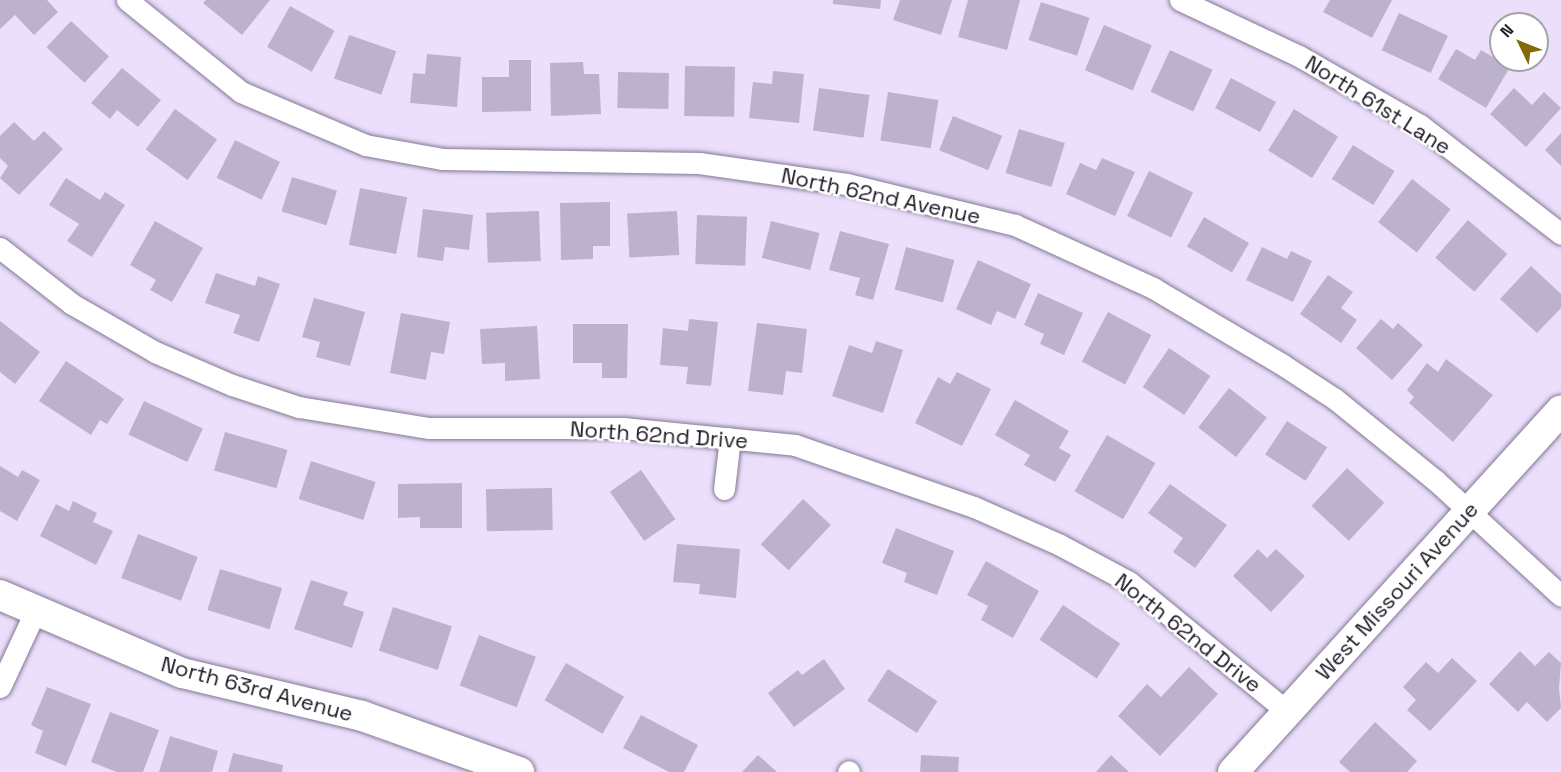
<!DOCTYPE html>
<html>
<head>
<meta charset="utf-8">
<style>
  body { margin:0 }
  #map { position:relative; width:1561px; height:772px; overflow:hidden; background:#ebdffc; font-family:"Space Grotesk",sans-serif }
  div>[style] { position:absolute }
  .building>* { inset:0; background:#bdb2ce; transform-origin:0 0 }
  .roads { filter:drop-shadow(0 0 2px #837993) drop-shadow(0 0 2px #837993) }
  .street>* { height:21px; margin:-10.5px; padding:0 10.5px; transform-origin:10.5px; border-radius:10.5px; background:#fff }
  .secondary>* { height:30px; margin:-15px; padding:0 15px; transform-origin:15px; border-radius:15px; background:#fff }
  span { translate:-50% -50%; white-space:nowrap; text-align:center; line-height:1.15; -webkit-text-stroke:5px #fff; paint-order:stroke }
  .street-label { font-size:22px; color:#1e1a24 }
  .north { position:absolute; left:1489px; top:12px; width:60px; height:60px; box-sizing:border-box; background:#fff; border:2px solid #a5a3a7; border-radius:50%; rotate:313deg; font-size:16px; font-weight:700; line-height:24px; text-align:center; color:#1e1a24 }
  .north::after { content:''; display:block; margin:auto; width:21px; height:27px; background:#826b04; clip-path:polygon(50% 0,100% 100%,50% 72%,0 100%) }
</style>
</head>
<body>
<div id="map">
  <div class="building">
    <i style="clip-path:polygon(0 0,47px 0,58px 12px,34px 35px,15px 15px,0 29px)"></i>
    <i style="clip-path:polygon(206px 0,270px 0,242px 35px,203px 3px)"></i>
    <i style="clip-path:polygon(833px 0,881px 0,880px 9px,833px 4px)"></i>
    <i style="clip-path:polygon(900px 0,952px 0,941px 35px,893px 20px)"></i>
    <i style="clip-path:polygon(968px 0,1020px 0,1007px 50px,958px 37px)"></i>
    <i style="clip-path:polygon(1330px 0,1392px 0,1372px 38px,1323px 12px)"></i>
    <i style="left:1041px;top:2px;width:51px;height:40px;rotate:18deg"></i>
    <i style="left:290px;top:6px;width:51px;height:47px;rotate:29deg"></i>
    <i style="left:1399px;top:13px;width:54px;height:41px;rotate:25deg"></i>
    <i style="left:71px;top:21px;width:52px;height:36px;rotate:43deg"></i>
    <i style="left:1104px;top:25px;width:52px;height:49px;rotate:23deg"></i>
    <i style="left:349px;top:35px;width:50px;height:46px;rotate:19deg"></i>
    <i style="clip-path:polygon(1456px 49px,1475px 60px,1481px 50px,1510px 67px,1486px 108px,1438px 79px)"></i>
    <i style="left:1170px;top:50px;width:47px;height:46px;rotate:25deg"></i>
    <i style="clip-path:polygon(427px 54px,461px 57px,457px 107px,410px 103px,413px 73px,425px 74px)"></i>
    <i style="clip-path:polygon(509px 60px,531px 60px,531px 111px,482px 112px,482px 77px,509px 77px)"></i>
    <i style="clip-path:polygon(583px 62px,584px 74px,599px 74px,601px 114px,551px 116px,550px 63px)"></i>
    <i style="left:685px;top:66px;width:50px;height:50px;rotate:1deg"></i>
    <i style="clip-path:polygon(122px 68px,161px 100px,138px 127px,117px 110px,110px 119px,91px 103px)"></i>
    <i style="clip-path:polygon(773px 71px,804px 74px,799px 123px,749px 118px,753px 82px,772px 84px)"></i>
    <i style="left:618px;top:72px;width:51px;height:36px;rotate:1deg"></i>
    <i style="left:1231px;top:78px;width:51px;height:34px;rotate:28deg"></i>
    <i style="left:819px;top:88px;width:51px;height:43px;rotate:8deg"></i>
    <i style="clip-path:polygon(1514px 88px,1532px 105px,1544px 92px,1561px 108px,1526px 147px,1490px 114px)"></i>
    <i style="left:888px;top:92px;width:51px;height:49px;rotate:9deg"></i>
    <i style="left:175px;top:109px;width:52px;height:50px;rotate:36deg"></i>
    <i style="left:1294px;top:109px;width:52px;height:49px;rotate:32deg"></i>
    <i style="left:953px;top:116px;width:53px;height:37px;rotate:22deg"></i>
    <i style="clip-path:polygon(14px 122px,34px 141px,44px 131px,63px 149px,19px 195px,0 178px,8px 166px,0 158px,0 136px)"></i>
    <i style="left:1019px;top:129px;width:48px;height:46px;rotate:17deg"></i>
    <i style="clip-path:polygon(1561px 133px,1561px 166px,1545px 150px)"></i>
    <i style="left:235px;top:140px;width:50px;height:42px;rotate:26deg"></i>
    <i style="left:1353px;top:145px;width:49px;height:40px;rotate:32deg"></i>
    <i style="clip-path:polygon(1102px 158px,1135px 172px,1115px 216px,1066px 194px,1080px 163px,1096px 170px)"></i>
    <i style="left:1149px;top:171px;width:49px;height:50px;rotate:26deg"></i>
    <i style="left:292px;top:177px;width:47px;height:36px;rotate:17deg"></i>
    <i style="clip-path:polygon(66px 178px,100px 200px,105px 192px,125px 205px,92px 257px,67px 241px,79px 224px,49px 205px)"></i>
    <i style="left:1412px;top:179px;width:49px;height:55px;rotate:38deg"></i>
    <i style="left:360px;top:188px;width:48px;height:58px;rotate:11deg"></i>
    <i style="clip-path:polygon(610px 202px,610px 246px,593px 246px,593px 259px,561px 260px,560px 203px)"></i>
    <i style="clip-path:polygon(423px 209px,473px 215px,469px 250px,445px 247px,443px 261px,417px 257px)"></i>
    <i style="left:539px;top:211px;width:50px;height:53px;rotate:88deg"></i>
    <i style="left:677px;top:211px;width:44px;height:50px;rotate:87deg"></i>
    <i style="left:697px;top:215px;width:50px;height:49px;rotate:2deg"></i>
    <i style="left:1204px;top:217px;width:52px;height:34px;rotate:30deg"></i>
    <i style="left:1468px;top:220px;width:52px;height:50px;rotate:41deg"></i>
    <i style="clip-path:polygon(155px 221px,203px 248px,172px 302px,150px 290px,156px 280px,130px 265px)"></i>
    <i style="left:771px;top:221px;width:50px;height:38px;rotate:14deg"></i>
    <i style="clip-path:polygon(840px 231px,889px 244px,873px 300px,855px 295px,860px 278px,829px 270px)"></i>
    <i style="left:906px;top:247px;width:50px;height:44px;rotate:15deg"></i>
    <i style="clip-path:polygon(1262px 247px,1287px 259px,1291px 251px,1312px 261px,1293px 302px,1246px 280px)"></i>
    <i style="clip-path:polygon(978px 260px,1031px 284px,1015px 319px,997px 311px,991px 325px,956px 309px)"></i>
    <i style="clip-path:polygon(1531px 266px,1561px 294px,1561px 308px,1537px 333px,1500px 299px)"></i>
    <i style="clip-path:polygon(216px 273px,255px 286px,258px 276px,280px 284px,259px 342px,233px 333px,240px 315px,205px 303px)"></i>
    <i style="clip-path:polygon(1328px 275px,1353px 292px,1341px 308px,1357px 320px,1341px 343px,1300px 314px)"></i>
    <i style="clip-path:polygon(1038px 293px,1083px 313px,1064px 355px,1040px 344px,1044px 334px,1024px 325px)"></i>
    <i style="clip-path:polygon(314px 298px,365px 312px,350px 366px,316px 357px,320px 342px,302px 337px)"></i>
    <i style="left:1108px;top:312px;width:49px;height:56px;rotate:28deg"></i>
    <i style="clip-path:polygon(401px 313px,450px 322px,444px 354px,431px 352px,426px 380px,390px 373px)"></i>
    <i style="clip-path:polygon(689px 319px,718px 322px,711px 386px,686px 384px,688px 367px,660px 365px,663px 328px,688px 331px)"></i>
    <i style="clip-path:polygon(1381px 319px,1393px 329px,1398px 323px,1423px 345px,1392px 380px,1356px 348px)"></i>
    <i style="clip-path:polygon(0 321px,40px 352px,15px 384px,0 372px)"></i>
    <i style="clip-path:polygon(757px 323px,807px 329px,802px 373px,786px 371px,783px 395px,748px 391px)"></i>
    <i style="clip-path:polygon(573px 324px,628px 324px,627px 378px,602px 378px,602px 363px,573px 363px)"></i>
    <i style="clip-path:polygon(537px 326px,540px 379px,505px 381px,505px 363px,482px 364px,480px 329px)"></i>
    <i style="clip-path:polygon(876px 341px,903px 350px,883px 413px,832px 396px,849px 345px,872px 353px)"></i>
    <i style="left:1169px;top:348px;width:50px;height:47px;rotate:34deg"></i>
    <i style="clip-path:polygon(1446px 359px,1493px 395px,1453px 442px,1409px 403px,1414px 397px,1407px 390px,1427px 363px,1438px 372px)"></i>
    <i style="clip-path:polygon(66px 361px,124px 399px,107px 424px,100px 420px,91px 435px,39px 401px)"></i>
    <i style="clip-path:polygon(957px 372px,991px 389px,962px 446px,915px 423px,938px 377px,950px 384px)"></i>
    <i style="left:1229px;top:388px;width:48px;height:50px;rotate:38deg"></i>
    <i style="clip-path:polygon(1015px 400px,1069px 431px,1059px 448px,1071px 455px,1055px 482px,1024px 465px,1030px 455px,995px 435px)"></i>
    <i style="left:144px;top:401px;width:65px;height:37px;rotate:25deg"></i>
    <i style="left:1287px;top:421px;width:48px;height:40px;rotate:33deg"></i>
    <i style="left:225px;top:432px;width:65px;height:40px;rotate:16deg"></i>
    <i style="left:1107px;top:435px;width:56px;height:65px;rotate:30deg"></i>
    <i style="left:311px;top:461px;width:68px;height:40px;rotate:18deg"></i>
    <i style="clip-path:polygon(0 466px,18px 477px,22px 470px,40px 480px,17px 521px,0 511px)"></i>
    <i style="left:1347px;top:468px;width:51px;height:52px;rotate:43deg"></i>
    <i style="left:641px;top:470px;width:60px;height:38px;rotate:55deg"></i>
    <i style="clip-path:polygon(462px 483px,462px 528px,420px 528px,420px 517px,398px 518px,398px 484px)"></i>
    <i style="clip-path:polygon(1170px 484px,1227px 525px,1195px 568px,1173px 552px,1183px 538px,1148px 513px)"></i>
    <i style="left:552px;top:488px;width:42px;height:66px;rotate:89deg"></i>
    <i style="left:803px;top:499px;width:38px;height:62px;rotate:43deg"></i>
    <i style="clip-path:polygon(73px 501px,97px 513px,93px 522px,113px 531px,96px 565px,40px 536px,56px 504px,69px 511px)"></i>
    <i style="clip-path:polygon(896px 528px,954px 551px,937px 595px,904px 582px,907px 573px,882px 563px)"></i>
    <i style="left:138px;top:534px;width:64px;height:47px;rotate:21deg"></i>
    <i style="clip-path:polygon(677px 544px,740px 549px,736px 598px,699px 594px,700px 584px,673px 582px)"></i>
    <i style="clip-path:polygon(1258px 549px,1267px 558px,1276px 549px,1305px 576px,1271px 612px,1233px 576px)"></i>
    <i style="clip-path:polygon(986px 561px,1039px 591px,1013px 638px,981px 620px,988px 606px,967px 595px)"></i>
    <i style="left:220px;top:569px;width:65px;height:43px;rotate:17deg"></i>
    <i style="clip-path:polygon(311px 580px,348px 592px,343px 605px,364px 612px,352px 648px,294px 629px)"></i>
    <i style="left:1063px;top:605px;width:69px;height:42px;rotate:34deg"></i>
    <i style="left:393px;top:607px;width:62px;height:46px;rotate:18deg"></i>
    <i style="left:479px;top:635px;width:61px;height:54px;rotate:21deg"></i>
    <i style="clip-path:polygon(1520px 651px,1535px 666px,1549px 652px,1561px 663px,1559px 688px,1561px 708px,1547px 722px,1527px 702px,1518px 712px,1489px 684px)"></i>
    <i style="clip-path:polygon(1452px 658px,1477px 681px,1430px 731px,1407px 710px,1416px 700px,1403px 687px,1426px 662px,1438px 673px)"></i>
    <i style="clip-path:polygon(824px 659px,845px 689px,794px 727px,768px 693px,798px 670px,802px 675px)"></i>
    <i style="left:566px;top:663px;width:67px;height:43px;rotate:30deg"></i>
    <i style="clip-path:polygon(1189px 667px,1218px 694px,1160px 756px,1118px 716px,1147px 684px,1161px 697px)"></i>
    <i style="left:888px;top:669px;width:59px;height:38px;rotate:33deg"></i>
    <i style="clip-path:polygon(47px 687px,91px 704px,66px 766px,35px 753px,43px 731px,31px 725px)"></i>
    <i style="clip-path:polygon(110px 712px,159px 730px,143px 772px,117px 772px,91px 762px)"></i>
    <i style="clip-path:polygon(641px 715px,698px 745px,684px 772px,669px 772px,623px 748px)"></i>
    <i style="clip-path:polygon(1375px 722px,1417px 761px,1407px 772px,1350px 772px,1339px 762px)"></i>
    <i style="clip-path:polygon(170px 736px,218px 751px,212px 772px,159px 772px)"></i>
    <i style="clip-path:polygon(233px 753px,283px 765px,282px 772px,228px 772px)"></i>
    <i style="clip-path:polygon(758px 755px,777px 772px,742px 772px)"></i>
    <i style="left:921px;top:755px;width:38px;height:17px;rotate:3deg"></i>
    <i style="clip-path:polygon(1111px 755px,1129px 772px,1096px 772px)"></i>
  </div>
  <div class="roads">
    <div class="street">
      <i style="left:127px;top:0;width:146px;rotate:38.9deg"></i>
      <i style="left:241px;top:92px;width:135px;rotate:23.1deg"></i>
      <i style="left:365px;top:145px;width:78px;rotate:10.3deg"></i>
      <i style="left:442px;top:159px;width:257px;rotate:0.9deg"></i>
      <i style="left:699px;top:163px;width:149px;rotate:8.1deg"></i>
      <i style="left:847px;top:184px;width:173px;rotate:13.7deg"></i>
      <i style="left:1015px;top:225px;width:152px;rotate:24.5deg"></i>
      <i style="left:1153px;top:288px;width:151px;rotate:30.6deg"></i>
      <i style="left:1283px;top:365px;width:62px;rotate:33.2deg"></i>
      <i style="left:1335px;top:399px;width:129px;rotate:39deg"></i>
      <i style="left:1435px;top:480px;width:171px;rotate:42.6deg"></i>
      <i style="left:1180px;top:0;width:132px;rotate:25.2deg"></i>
      <i style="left:1299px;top:56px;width:139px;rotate:29.7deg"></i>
      <i style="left:1420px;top:125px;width:178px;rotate:37.7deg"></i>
      <i style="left:0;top:248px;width:91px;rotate:37.9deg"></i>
      <i style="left:72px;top:304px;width:96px;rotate:30deg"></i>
      <i style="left:155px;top:352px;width:84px;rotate:23.2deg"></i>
      <i style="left:232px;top:385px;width:71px;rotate:18.2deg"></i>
      <i style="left:299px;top:407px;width:132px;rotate:9.2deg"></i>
      <i style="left:429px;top:428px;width:194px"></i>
      <i style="left:623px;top:428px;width:173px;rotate:5.6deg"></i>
      <i style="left:795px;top:445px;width:189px;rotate:19.1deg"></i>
      <i style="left:974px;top:507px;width:94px;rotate:23.8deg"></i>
      <i style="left:1060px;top:545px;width:78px;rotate:28.2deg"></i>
      <i style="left:1129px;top:582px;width:205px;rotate:39.3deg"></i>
      <i style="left:724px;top:489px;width:51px;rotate:-83.3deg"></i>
      <i style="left:0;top:687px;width:83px;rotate:-65deg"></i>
      <i style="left:848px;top:772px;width:1px;rotate:-45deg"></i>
    </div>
    <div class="secondary">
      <i style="left:0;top:595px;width:198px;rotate:23.2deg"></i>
      <i style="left:182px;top:673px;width:185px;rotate:13.4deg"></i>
      <i style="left:362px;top:716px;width:167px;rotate:19.6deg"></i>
      <i style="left:1233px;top:772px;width:488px;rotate:-47.8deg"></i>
    </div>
  </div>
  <div class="street-label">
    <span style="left:1378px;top:105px;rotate:32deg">North 61st Lane</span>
    <span style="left:881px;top:196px;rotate:12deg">North 62nd Avenue</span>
    <span style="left:659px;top:435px;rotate:4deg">North 62nd Drive</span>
    <span style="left:1397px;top:591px;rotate:-48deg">West Missouri Avenue</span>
    <span style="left:1188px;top:633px;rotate:38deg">North 62nd Drive</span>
    <span style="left:257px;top:689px;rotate:15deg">North 63rd Avenue</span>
  </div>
  <div class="north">N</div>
</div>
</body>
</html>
